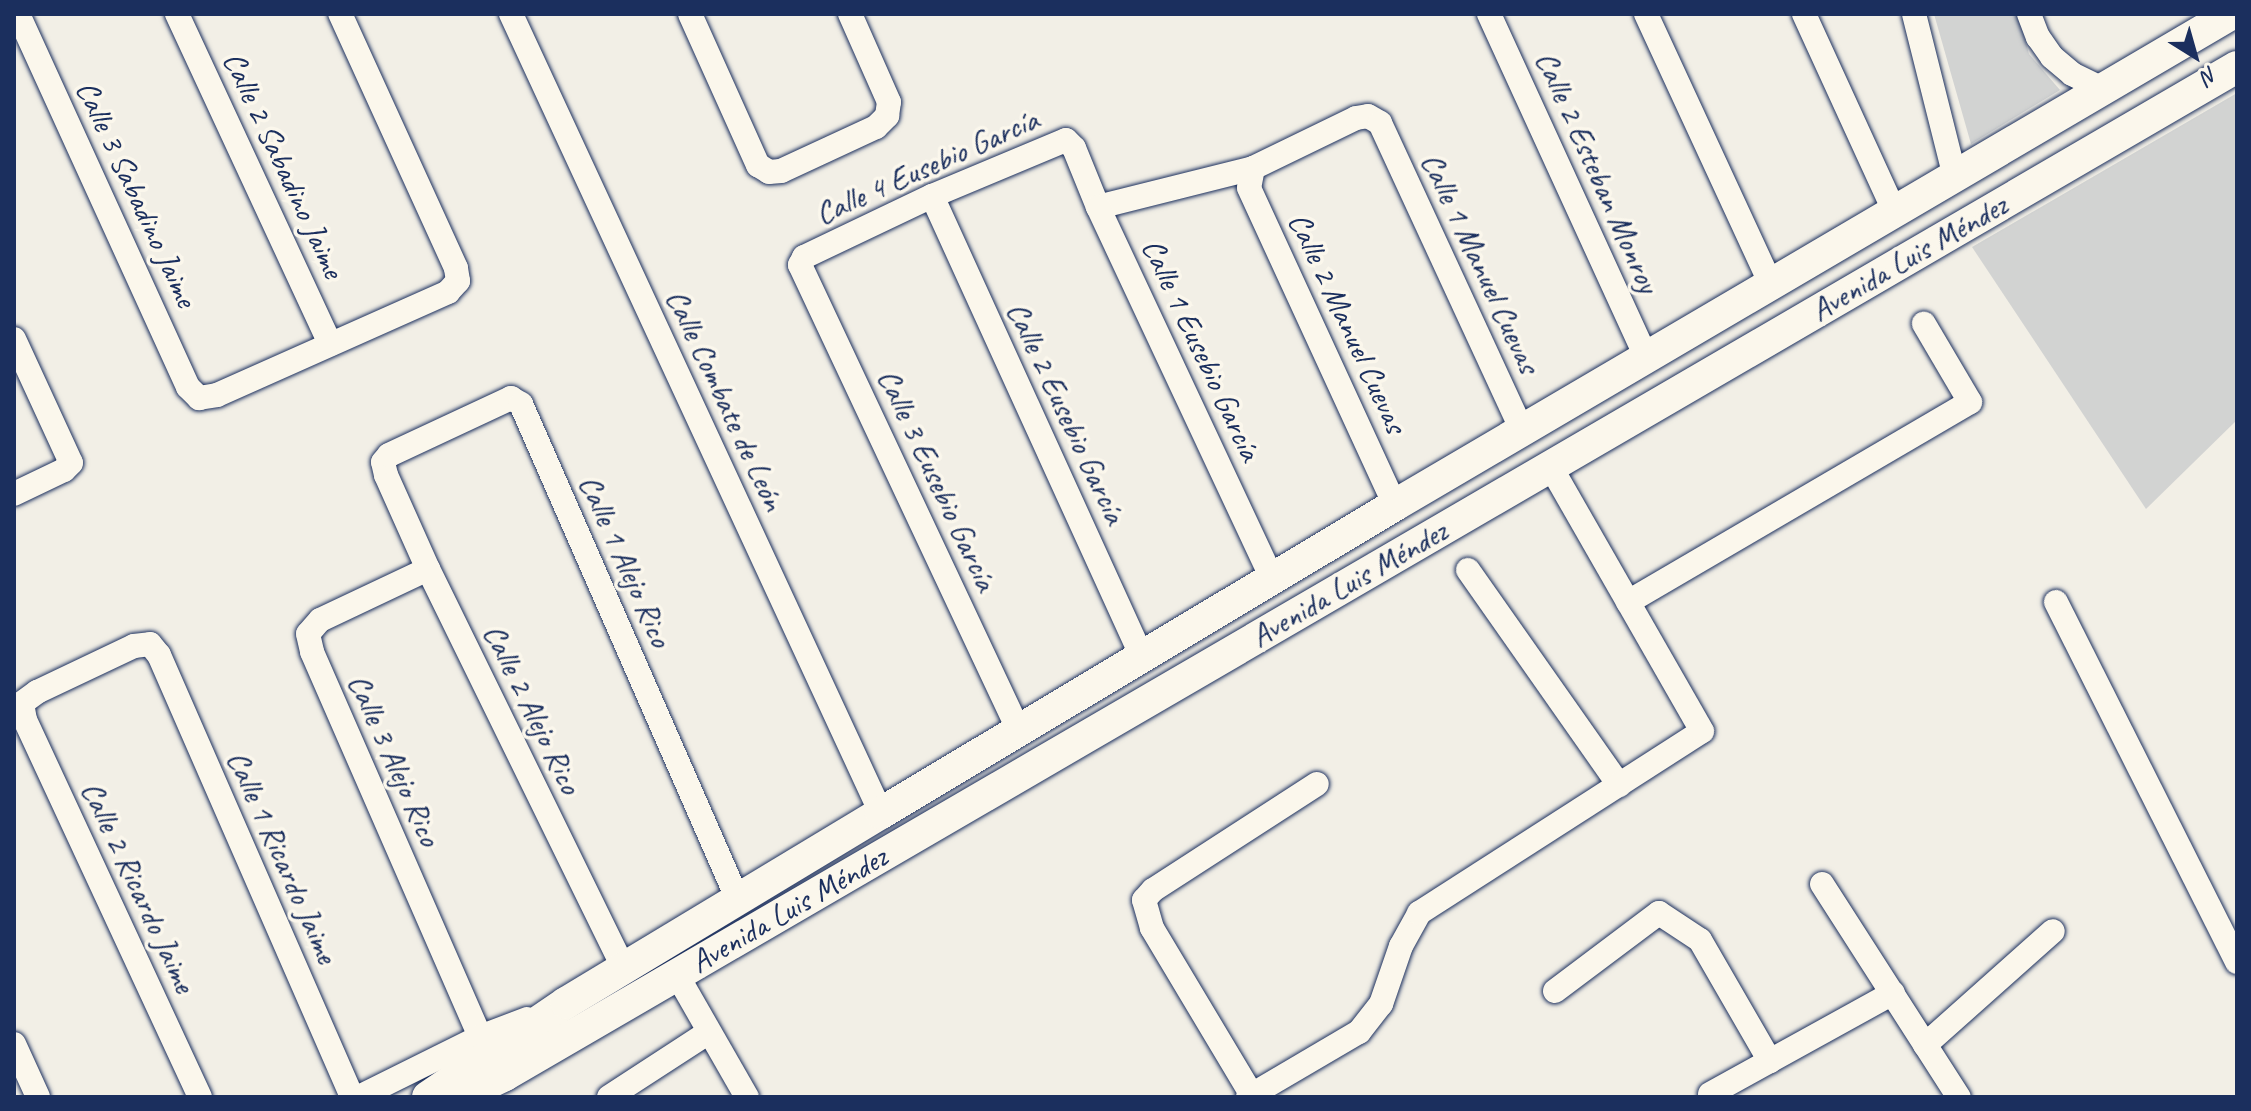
<!DOCTYPE html>
<html>
<head>
<meta charset="utf-8">
<style>
  body { margin:0 }
  #map { position:relative; width:2251px; height:1111px; overflow:hidden; background:#f2efe6; font-family:Caveat,sans-serif }
  div>[style] { position:absolute }
  .green>* { inset:0; background:#d2d3d2 }
  .roads { filter:drop-shadow(0 0 2px #1b2f5e) drop-shadow(0 0 2px #1b2f5e) }
  .minor>* { height:24px; margin:-12px; padding:0 12px; transform-origin:12px; border-radius:12px; background:#fbf7ec }
  .major>* { height:32px; margin:-16px; padding:0 16px; transform-origin:16px; border-radius:16px; background:#fbf7ec }
  span { translate:-50% -50%; white-space:nowrap; text-align:center; line-height:1.15; -webkit-text-stroke:7px #fbf7ec; paint-order:stroke }
  .street-label { font-size:32px; color:#1b2f5e }
  .frame { position:absolute; inset:0; border:16px solid #1b2f5e; pointer-events:none }
  .north { position:absolute; left:2155px; top:16px; width:80px; height:80px; -webkit-text-stroke:6px #fbf7ec; paint-order:stroke; rotate:143deg; font-size:22px; font-weight:700; line-height:32px; text-align:center; color:#1b2f5e }
  .north::after { content:''; display:block; margin:auto; width:28px; height:36px; background:#1b2f5e; clip-path:polygon(50% 0,100% 100%,50% 72%,0 100%) }
</style>
</head>
<body>
<div id="map">
  <div class="green">
    <i style="clip-path:polygon(1934px 14px,2018px 14px,2029px 54px,2060px 90px,1971px 144px)"></i>
    <i style="clip-path:polygon(2237px 93px,2237px 420px,2146px 509px,1972px 247px)"></i>
  </div>
  <div class="roads">
    <div class="minor">
      <i style="left:18px;top:14px;width:410px;rotate:65.5deg"></i>
      <i style="left:188px;top:387px;width:16px;rotate:45deg"></i>
      <i style="left:199px;top:398px;width:18px;rotate:-9deg"></i>
      <i style="left:217px;top:395px;width:253px;rotate:-24deg"></i>
      <i style="left:448px;top:292px;width:15px;rotate:-48deg"></i>
      <i style="left:458px;top:281px;width:13px;rotate:-99deg"></i>
      <i style="left:456px;top:268px;width:279px;rotate:-114.5deg"></i>
      <i style="left:177px;top:14px;width:364px;rotate:65.1deg"></i>
      <i style="left:511px;top:14px;width:881px;rotate:65.15deg"></i>
      <i style="left:690px;top:14px;width:166px;rotate:65.8deg"></i>
      <i style="left:758px;top:165px;width:13px;rotate:32deg"></i>
      <i style="left:769px;top:172px;width:12px;rotate:-5deg"></i>
      <i style="left:781px;top:171px;width:105px;rotate:-24.9deg"></i>
      <i style="left:876px;top:127px;width:16px;rotate:-45deg"></i>
      <i style="left:887px;top:116px;width:14px;rotate:-82deg"></i>
      <i style="left:889px;top:102px;width:96px;rotate:-113.9deg"></i>
      <i style="left:1489px;top:14px;width:377px;rotate:65.4deg"></i>
      <i style="left:1646px;top:14px;width:298px;rotate:65.2deg"></i>
      <i style="left:1804px;top:14px;width:219px;rotate:65.4deg"></i>
      <i style="left:1914px;top:14px;width:168px;rotate:75.9deg"></i>
      <i style="left:2029px;top:14px;width:25px;rotate:69deg"></i>
      <i style="left:2038px;top:37px;width:24px;rotate:55deg"></i>
      <i style="left:2052px;top:57px;width:26px;rotate:40deg"></i>
      <i style="left:2072px;top:74px;width:37px;rotate:26deg"></i>
      <i style="left:1253px;top:168px;width:20px;rotate:101deg"></i>
      <i style="left:1249px;top:188px;width:349px;rotate:65.3deg"></i>
      <i style="left:932px;top:196px;width:507px;rotate:65.51deg"></i>
      <i style="left:1098px;top:207px;width:160px;rotate:-14.1deg"></i>
      <i style="left:1253px;top:168px;width:114px;rotate:-25.9deg"></i>
      <i style="left:1356px;top:118px;width:12px;rotate:-9deg"></i>
      <i style="left:1368px;top:116px;width:14px;rotate:30deg"></i>
      <i style="left:1380px;top:123px;width:339px;rotate:65.2deg"></i>
      <i style="left:14px;top:339px;width:136px;rotate:65.3deg"></i>
      <i style="left:71px;top:463px;width:10px;rotate:135deg"></i>
      <i style="left:64px;top:470px;width:55px;rotate:154.4deg"></i>
      <i style="left:428px;top:569px;width:119px;rotate:154.7deg"></i>
      <i style="left:320px;top:620px;width:18px;rotate:131deg"></i>
      <i style="left:308px;top:634px;width:18px;rotate:77deg"></i>
      <i style="left:312px;top:652px;width:420px;rotate:66.4deg"></i>
      <i style="left:1468px;top:570px;width:263px;rotate:54.9deg"></i>
      <i style="left:1628px;top:602px;width:396px;rotate:-30.3deg"></i>
      <i style="left:1970px;top:402px;width:91px;rotate:-120.5deg"></i>
      <i style="left:2056px;top:602px;width:403px;rotate:63.3deg"></i>
      <i style="left:1019px;top:731px;width:515px;rotate:-115.17deg"></i>
      <i style="left:800px;top:265px;width:9px;rotate:-63deg"></i>
      <i style="left:804px;top:257px;width:142px;rotate:-25.5deg"></i>
      <i style="left:932px;top:196px;width:145px;rotate:-22.7deg"></i>
      <i style="left:1066px;top:140px;width:11px;rotate:45deg"></i>
      <i style="left:1074px;top:148px;width:64px;rotate:67.9deg"></i>
      <i style="left:1098px;top:207px;width:410px;rotate:64.9deg"></i>
      <i style="left:1822px;top:884px;width:253px;rotate:57.3deg"></i>
      <i style="left:624px;top:969px;width:445px;rotate:-116.1deg"></i>
      <i style="left:428px;top:569px;width:103px;rotate:-114.1deg"></i>
      <i style="left:386px;top:475px;width:13px;rotate:-103deg"></i>
      <i style="left:383px;top:462px;width:9px;rotate:-49deg"></i>
      <i style="left:389px;top:455px;width:135px;rotate:-25deg"></i>
      <i style="left:511px;top:398px;width:12px;rotate:31deg"></i>
      <i style="left:521px;top:404px;width:541px;rotate:66.37deg"></i>
      <i style="left:677px;top:975px;width:141px;rotate:60.2deg"></i>
      <i style="left:1555px;top:991px;width:130px;rotate:-36.9deg"></i>
      <i style="left:1659px;top:913px;width:49px;rotate:33.4deg"></i>
      <i style="left:1700px;top:940px;width:140px;rotate:60deg"></i>
      <i style="left:14px;top:1044px;width:58px;rotate:65.6deg"></i>
      <i style="left:1925px;top:1045px;width:171px;rotate:-41.7deg"></i>
      <i style="left:1710px;top:1094px;width:209px;rotate:-28.9deg"></i>
      <i style="left:200px;top:1097px;width:416px;rotate:-114.9deg"></i>
      <i style="left:25px;top:720px;width:17px;rotate:-100deg"></i>
      <i style="left:22px;top:703px;width:19px;rotate:-36deg"></i>
      <i style="left:37px;top:692px;width:107px;rotate:-25.4deg"></i>
      <i style="left:134px;top:646px;width:16px;rotate:-7deg"></i>
      <i style="left:150px;top:644px;width:14px;rotate:51deg"></i>
      <i style="left:159px;top:655px;width:482px;rotate:66.4deg"></i>
      <i style="left:359px;top:1097px;width:135px;rotate:-26.4deg"></i>
      <i style="left:480px;top:1037px;width:50px;rotate:-21deg"></i>
      <i style="left:609px;top:1097px;width:119px;rotate:-33deg"></i>
      <i style="left:1248px;top:1097px;width:129px;rotate:-30.4deg"></i>
      <i style="left:1359px;top:1032px;width:36px;rotate:-52deg"></i>
      <i style="left:1381px;top:1004px;width:61px;rotate:-71deg"></i>
      <i style="left:1401px;top:946px;width:38px;rotate:-61deg"></i>
      <i style="left:1419px;top:913px;width:336px;rotate:-32.7deg"></i>
      <i style="left:1702px;top:731px;width:304px;rotate:-119.8deg"></i>
      <i style="left:1253px;top:1097px;width:197px;rotate:-120.9deg"></i>
      <i style="left:1152px;top:928px;width:29px;rotate:-106deg"></i>
      <i style="left:1144px;top:900px;width:13px;rotate:-48deg"></i>
      <i style="left:1153px;top:890px;width:195px;rotate:-32.9deg"></i>
    </div>
    <div class="major">
      <i style="left:428px;top:1097px;width:167px;rotate:-34.3deg"></i>
      <i style="left:566px;top:1003px;width:368px;rotate:-31.1deg"></i>
      <i style="left:881px;top:813px;width:599px;rotate:-30.93deg"></i>
      <i style="left:1395px;top:505px;width:970px;rotate:-30.43deg"></i>
      <i style="left:459px;top:1097px;width:51px;rotate:-25.6deg"></i>
      <i style="left:505px;top:1075px;width:2004px;rotate:-30.2deg"></i>
    </div>
  </div>
  <div class="street-label">
    <span style="left:283px;top:165px;rotate:65deg">Calle 2 Sabadino Jaime</span>
    <span style="left:927px;top:167px;rotate:-24deg">Calle 4 Eusebio García</span>
    <span style="left:1597px;top:172px;rotate:66deg">Calle 2 Esteban Monroy</span>
    <span style="left:136px;top:194px;rotate:65deg">Calle 3 Sabadino Jaime</span>
    <span style="left:1909px;top:258px;rotate:-30deg">Avenida Luis Méndez</span>
    <span style="left:1480px;top:263px;rotate:65deg">Calle 1 Manuel Cuevas</span>
    <span style="left:1347px;top:323px;rotate:65deg">Calle 2 Manuel Cuevas</span>
    <span style="left:1201px;top:350px;rotate:65deg">Calle 1 Eusebio García</span>
    <span style="left:725px;top:400px;rotate:65deg">Calle Combate de León</span>
    <span style="left:1066px;top:413px;rotate:65deg">Calle 2 Eusebio García</span>
    <span style="left:937px;top:480px;rotate:65deg">Calle 3 Eusebio García</span>
    <span style="left:625px;top:561px;rotate:66deg">Calle 1 Alejo Rico</span>
    <span style="left:1349px;top:584px;rotate:-30deg">Avenida Luis Méndez</span>
    <span style="left:532px;top:709px;rotate:64deg">Calle 2 Alejo Rico</span>
    <span style="left:394px;top:760px;rotate:66deg">Calle 3 Alejo Rico</span>
    <span style="left:282px;top:857px;rotate:66deg">Calle 1 Ricardo Jaime</span>
    <span style="left:138px;top:887px;rotate:65deg">Calle 2 Ricardo Jaime</span>
    <span style="left:789px;top:910px;rotate:-30deg">Avenida Luis Méndez</span>
  </div>
  <div class="frame"></div>
  <div class="north">N</div>
</div>
</body>
</html>
